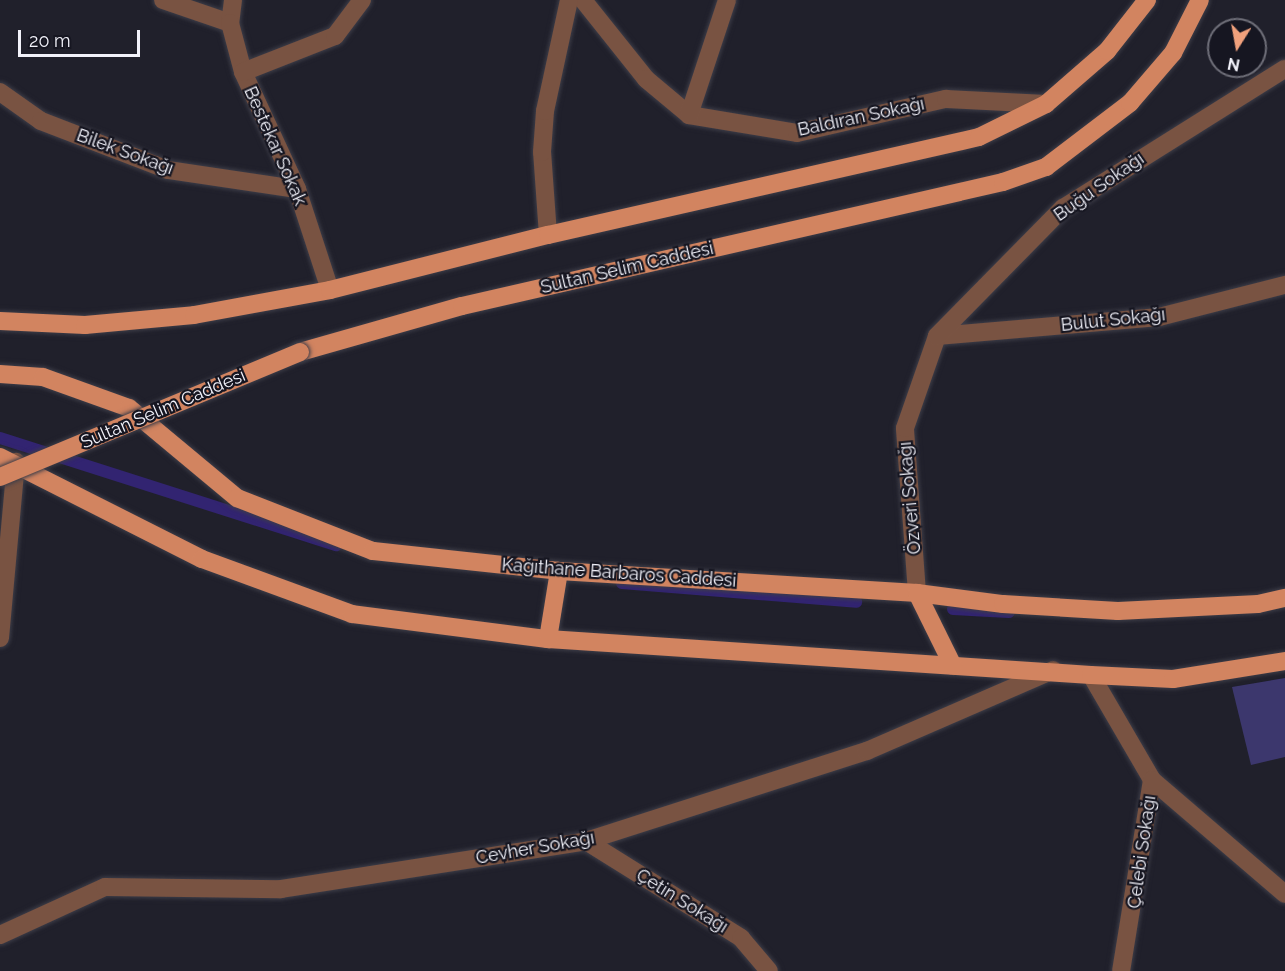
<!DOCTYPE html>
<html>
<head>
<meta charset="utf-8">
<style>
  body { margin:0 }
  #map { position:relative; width:1285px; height:971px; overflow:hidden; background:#20202b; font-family:Raleway,sans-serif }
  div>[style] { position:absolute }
  .green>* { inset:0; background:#3c376d }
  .stream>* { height:12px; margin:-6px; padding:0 6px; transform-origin:6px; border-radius:6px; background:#322471 }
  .roads { filter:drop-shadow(0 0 2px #3d3d48) drop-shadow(0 0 2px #3d3d48) }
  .minor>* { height:18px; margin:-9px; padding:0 9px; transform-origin:9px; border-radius:9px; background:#795342 }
  .major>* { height:18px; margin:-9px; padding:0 9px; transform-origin:9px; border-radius:9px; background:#d28460 }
  .bridges { filter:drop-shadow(0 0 2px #3d3d48) drop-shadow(0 0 2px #3d3d48) }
  .major-bridge>* { height:18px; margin:-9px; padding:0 9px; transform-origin:9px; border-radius:9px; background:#d28460 }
  span { translate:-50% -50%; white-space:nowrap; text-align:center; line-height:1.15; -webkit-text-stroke:4.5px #161621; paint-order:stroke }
  .street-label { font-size:18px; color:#f2f2fa }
  .north { position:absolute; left:1207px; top:18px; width:60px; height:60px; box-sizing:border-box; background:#161621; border:2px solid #6e6e78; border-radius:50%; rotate:191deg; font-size:16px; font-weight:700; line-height:24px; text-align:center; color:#f2f2fa }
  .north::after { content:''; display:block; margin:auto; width:21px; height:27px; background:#f1a17c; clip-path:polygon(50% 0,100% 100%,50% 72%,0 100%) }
  .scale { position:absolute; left:18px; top:30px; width:122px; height:27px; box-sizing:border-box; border:3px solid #f2f2fa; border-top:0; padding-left:8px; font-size:18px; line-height:21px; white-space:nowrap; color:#f2f2fa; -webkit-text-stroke:4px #161621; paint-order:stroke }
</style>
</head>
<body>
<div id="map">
  <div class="green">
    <i style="clip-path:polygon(1285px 678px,1285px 757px,1251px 765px,1232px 687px)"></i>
  </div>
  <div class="stream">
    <i style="left:0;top:438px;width:353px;rotate:17.7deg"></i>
    <i style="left:622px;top:583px;width:235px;rotate:4.6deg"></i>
    <i style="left:953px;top:609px;width:56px;rotate:3.1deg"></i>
  </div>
  <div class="roads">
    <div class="minor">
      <i style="left:163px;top:0;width:71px;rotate:18.9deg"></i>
      <i style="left:233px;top:0;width:23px;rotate:97deg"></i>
      <i style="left:230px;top:23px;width:51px;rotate:75.1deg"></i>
      <i style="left:243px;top:72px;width:129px;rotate:65.2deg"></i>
      <i style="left:297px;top:189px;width:106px;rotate:71.9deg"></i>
      <i style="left:583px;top:0;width:101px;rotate:51.4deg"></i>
      <i style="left:646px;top:79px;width:56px;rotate:39.9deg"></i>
      <i style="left:689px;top:115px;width:109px;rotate:9.5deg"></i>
      <i style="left:797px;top:133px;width:153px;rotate:-12.9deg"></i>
      <i style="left:946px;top:99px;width:100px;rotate:2.9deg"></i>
      <i style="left:243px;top:72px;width:99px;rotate:-21.4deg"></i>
      <i style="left:335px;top:36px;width:45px;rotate:-53.1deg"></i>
      <i style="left:0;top:92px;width:50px;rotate:35.3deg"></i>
      <i style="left:41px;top:121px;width:136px;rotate:21.1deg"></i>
      <i style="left:168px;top:170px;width:130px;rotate:8.4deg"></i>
      <i style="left:689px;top:115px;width:121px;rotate:-71.7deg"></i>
      <i style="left:548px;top:235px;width:83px;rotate:-94.1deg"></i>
      <i style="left:542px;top:152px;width:41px;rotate:-85.8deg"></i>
      <i style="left:545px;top:111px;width:114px;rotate:-77.8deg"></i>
      <i style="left:937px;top:336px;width:223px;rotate:-4.9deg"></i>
      <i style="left:1159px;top:317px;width:130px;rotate:-14.3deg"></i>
      <i style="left:917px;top:593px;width:165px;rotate:-94.2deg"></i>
      <i style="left:905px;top:428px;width:97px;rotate:-70.8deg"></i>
      <i style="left:937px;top:336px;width:180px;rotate:-45.5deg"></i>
      <i style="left:1063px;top:208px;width:262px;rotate:-32.1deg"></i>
      <i style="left:0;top:638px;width:177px;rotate:-84.8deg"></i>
      <i style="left:1091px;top:675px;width:121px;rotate:59.8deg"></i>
      <i style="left:1152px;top:780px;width:193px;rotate:99.2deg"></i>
      <i style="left:1152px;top:780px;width:175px;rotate:40.6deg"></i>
      <i style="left:586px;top:841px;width:183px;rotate:32deg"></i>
      <i style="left:741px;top:938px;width:43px;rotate:49.7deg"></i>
      <i style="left:0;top:935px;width:115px;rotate:-24.6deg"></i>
      <i style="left:105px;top:887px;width:176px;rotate:0.7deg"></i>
      <i style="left:281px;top:889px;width:309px;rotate:-8.9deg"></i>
      <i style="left:586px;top:841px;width:295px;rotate:-17.8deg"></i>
      <i style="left:867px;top:751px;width:203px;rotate:-23.5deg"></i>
    </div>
    <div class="major">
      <i style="left:0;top:321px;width:85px;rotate:2.7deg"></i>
      <i style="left:85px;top:325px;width:109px;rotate:-5.2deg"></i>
      <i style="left:194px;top:315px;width:138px;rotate:-10.4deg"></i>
      <i style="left:330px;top:290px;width:225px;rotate:-14.2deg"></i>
      <i style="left:548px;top:235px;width:442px;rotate:-12.8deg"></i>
      <i style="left:979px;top:137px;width:75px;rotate:-26.2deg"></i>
      <i style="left:1046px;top:104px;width:81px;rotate:-41deg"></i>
      <i style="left:1107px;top:51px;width:65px;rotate:-51.9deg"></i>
      <i style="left:300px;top:352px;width:168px;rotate:-15.9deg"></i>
      <i style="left:462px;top:306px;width:555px;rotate:-12.91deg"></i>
      <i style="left:1003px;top:182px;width:46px;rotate:-19.2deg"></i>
      <i style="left:1046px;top:167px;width:106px;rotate:-37.3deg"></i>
      <i style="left:1130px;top:103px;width:66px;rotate:-49.3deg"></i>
      <i style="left:1173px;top:53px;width:59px;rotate:-63deg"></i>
      <i style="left:0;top:374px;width:43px;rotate:4deg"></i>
      <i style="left:43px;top:377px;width:91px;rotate:19.8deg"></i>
      <i style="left:129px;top:408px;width:141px;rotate:39.8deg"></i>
      <i style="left:237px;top:498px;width:146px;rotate:21.3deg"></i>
      <i style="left:373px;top:551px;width:187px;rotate:6.1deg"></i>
      <i style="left:559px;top:571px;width:359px;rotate:3.5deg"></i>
      <i style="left:917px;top:593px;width:87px;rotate:7.3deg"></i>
      <i style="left:1003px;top:604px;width:115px;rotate:3.5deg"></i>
      <i style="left:1118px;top:611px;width:140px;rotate:-2.9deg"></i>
      <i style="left:1258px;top:604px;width:28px;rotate:-13deg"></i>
      <i style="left:0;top:457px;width:226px;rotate:26.8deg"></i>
      <i style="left:202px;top:559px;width:160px;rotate:20.1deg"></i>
      <i style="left:352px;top:614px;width:198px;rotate:7.3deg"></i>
      <i style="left:548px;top:639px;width:544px;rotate:3.79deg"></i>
      <i style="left:1091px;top:675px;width:82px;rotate:2.8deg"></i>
      <i style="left:1173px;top:679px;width:113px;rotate:-9.1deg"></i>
      <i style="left:917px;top:593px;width:81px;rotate:63.7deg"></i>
      <i style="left:548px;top:639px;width:69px;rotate:-80.8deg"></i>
    </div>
  </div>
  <div class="bridges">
    <div class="major-bridge">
      <i style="left:0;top:477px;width:325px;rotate:-22.6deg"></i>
    </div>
  </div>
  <div class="street-label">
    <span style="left:861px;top:117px;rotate:-12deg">Baldıran Sokağı</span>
    <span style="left:275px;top:146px;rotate:66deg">Bestekar Sokak</span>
    <span style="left:125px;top:152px;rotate:20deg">Bilek Sokağı</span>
    <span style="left:1099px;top:187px;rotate:-35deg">Buğu Sokağı</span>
    <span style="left:627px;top:268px;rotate:-13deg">Sultan Selim Caddesi</span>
    <span style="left:1113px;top:320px;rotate:-6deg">Bulut Sokağı</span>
    <span style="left:163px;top:409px;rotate:-23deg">Sultan Selim Caddesi</span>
    <span style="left:910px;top:498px;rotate:-95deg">Özveri Sokağı</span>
    <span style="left:619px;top:573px;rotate:4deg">Kağıthane Barbaros Caddesi</span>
    <span style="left:535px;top:848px;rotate:-10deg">Cevher Sokağı</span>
    <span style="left:1142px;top:852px;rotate:-82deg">Çelebi Sokağı</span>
    <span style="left:682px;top:901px;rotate:32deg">Çetin Sokağı</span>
  </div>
  <div class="north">N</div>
  <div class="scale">20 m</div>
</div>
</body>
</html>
